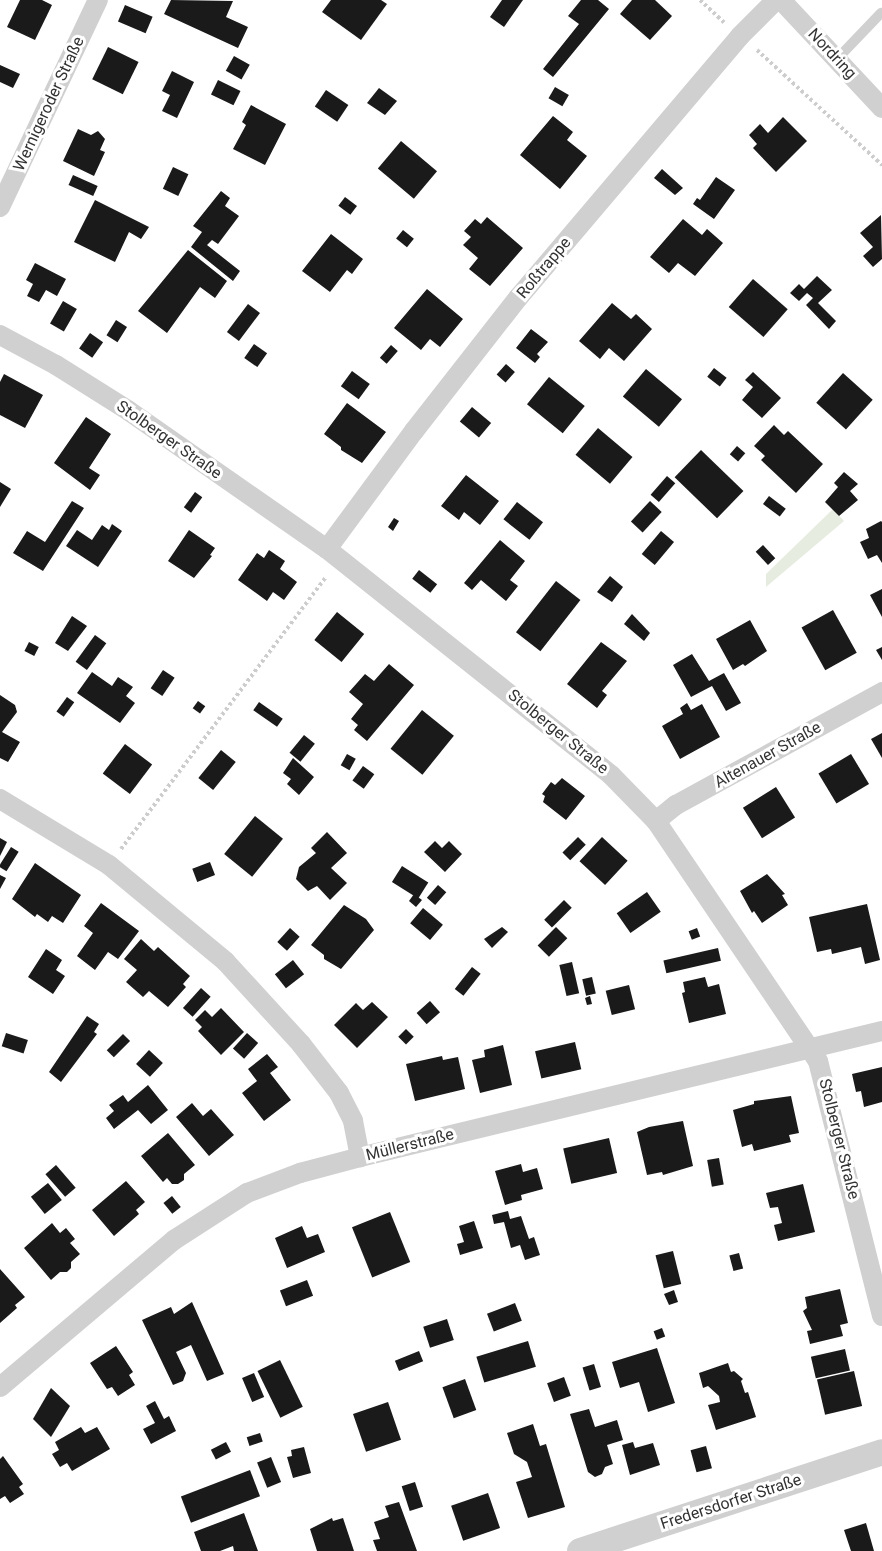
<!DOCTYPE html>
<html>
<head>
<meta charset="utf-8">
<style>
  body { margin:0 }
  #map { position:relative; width:882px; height:1551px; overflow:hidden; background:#fff; font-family:Roboto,sans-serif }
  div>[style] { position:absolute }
  .green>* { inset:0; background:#e6ecdf }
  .building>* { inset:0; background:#1a1a1a; transform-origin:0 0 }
  .path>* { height:4px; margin-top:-2px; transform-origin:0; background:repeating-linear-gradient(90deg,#cdcdcd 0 3px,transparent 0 6px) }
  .service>* { height:10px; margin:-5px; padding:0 5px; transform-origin:5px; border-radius:5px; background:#d0d0d0 }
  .minor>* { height:20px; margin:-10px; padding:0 10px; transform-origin:10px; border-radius:10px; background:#d0d0d0 }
  .tertiary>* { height:26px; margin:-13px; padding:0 13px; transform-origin:13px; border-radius:13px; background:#d0d0d0 }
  span { translate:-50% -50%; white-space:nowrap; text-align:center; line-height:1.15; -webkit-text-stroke:6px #fff; paint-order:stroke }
  .street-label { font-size:16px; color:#333 }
</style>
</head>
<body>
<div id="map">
  <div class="green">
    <i style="clip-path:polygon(833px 509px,844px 521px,766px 587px,766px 574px)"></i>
  </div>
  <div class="building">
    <i style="clip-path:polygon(20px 0,42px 0,52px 5px,35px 40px,7px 27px)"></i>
    <i style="clip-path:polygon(171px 0,233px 1px,226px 17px,248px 27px,238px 48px,164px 14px)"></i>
    <i style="clip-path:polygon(331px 0,381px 0,387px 4px,361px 40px,322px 12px)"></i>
    <i style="clip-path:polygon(502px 0,523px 0,504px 27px,490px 17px)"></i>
    <i style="clip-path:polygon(581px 0,598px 0,609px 9px,553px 77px,543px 69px,579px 24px,568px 16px)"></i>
    <i style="clip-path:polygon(632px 0,655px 0,672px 16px,650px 40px,620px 14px)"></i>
    <i style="left:125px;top:5px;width:30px;height:18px;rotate:23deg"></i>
    <i style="left:108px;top:47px;width:34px;height:36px;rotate:26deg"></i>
    <i style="left:234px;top:56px;width:18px;height:17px;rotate:29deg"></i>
    <i style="clip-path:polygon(0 65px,20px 74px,13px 88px,0 82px)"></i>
    <i style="clip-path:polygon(172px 71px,194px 82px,177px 118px,162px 111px,170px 95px,162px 91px)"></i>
    <i style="left:218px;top:80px;width:25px;height:16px;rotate:26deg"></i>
    <i style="left:555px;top:87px;width:16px;height:13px;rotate:30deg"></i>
    <i style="clip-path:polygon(379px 88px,397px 101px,385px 115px,367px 103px)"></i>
    <i style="left:326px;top:90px;width:27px;height:20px;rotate:34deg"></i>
    <i style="clip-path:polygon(251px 105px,286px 124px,265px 165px,233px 149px,246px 125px,242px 122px)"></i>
    <i style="clip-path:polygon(553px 116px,573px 132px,567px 140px,587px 156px,560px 189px,520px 155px)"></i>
    <i style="clip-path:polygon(783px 117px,807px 141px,776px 172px,753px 148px,757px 144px,749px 135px,760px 124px,768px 133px)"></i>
    <i style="clip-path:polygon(78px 129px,91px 135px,98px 131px,105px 139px,100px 150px,105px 152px,94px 176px,63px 161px)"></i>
    <i style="left:401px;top:141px;width:47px;height:36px;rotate:40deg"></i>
    <i style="left:173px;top:167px;width:17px;height:24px;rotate:25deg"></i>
    <i style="clip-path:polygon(662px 169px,683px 188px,675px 195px,654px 178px)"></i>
    <i style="left:73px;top:175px;width:27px;height:11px;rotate:24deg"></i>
    <i style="clip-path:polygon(716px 177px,735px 190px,714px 219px,693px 204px,697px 198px,700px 200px)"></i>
    <i style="clip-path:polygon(221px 191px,230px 198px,225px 206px,239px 216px,218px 244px,212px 240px,207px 245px,240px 271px,233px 281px,191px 247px,202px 232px,193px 226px)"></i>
    <i style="left:345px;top:197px;width:15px;height:11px;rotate:37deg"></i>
    <i style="clip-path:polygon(95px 200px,149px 227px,141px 239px,129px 232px,115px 262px,74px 242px)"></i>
    <i style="clip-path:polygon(881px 215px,882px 259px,873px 267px,863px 256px,873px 247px,860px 233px)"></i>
    <i style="clip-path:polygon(487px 217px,523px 248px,490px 286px,469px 269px,478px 258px,463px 245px,471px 237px,464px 231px,475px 219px,481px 224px)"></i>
    <i style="clip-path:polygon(683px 219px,702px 235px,707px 229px,723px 243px,695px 276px,678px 263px,669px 273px,650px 257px)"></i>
    <i style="left:403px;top:230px;width:14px;height:11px;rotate:39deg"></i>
    <i style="clip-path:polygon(331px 234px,363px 259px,352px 274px,347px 270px,330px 292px,302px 271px)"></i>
    <i style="clip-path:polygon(188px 250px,227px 281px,215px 298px,200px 287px,167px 333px,138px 311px)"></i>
    <i style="clip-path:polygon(35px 263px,66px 279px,57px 296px,46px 290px,39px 302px,27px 296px,33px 284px,26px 280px)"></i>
    <i style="clip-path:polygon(817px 276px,832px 290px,818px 303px,836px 321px,829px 329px,806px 305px,813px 298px,807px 293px,799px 301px,790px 293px,799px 284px,804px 289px)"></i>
    <i style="left:753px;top:279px;width:46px;height:37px;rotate:41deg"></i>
    <i style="clip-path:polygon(427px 289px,463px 319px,440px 347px,430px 339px,421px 350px,394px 328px)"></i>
    <i style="left:63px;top:301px;width:16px;height:26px;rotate:30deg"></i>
    <i style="clip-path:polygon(612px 303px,631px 319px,636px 314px,652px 329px,624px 361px,609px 348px,600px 359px,579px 341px)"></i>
    <i style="left:248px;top:304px;width:15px;height:35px;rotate:37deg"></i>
    <i style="left:116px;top:320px;width:13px;height:18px;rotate:32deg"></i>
    <i style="clip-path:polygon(531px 329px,548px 342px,537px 354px,540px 357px,535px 363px,516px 348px)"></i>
    <i style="left:90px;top:333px;width:16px;height:19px;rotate:35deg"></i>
    <i style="left:254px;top:344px;width:16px;height:17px;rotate:35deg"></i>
    <i style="left:391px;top:345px;width:9px;height:17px;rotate:41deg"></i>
    <i style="left:506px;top:364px;width:12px;height:14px;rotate:42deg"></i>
    <i style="left:714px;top:368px;width:16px;height:11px;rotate:38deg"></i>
    <i style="left:646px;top:369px;width:47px;height:36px;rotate:40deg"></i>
    <i style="left:352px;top:371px;width:22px;height:19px;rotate:36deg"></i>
    <i style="clip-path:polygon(753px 372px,781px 398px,762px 418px,742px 400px,753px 387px,745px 380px)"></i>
    <i style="left:843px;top:373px;width:40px;height:40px;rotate:42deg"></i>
    <i style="clip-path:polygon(4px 374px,43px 395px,25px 428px,0 415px,0 382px)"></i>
    <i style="left:549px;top:377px;width:46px;height:35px;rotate:39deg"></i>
    <i style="clip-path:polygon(347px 403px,386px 432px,362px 463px,341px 450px,341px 447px,324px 434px)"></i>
    <i style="left:472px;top:407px;width:25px;height:19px;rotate:40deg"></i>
    <i style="clip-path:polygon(86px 417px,111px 434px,89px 468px,100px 475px,90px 490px,54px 463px)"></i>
    <i style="clip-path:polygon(774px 425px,784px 435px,788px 431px,823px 464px,796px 493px,761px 460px,765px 456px,754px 446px)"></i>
    <i style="left:598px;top:428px;width:45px;height:35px;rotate:40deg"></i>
    <i style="left:737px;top:446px;width:11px;height:11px;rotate:41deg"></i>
    <i style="left:701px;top:450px;width:59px;height:38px;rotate:44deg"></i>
    <i style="clip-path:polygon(844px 472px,858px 484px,850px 491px,858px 500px,839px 516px,825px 502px,838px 487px,834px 483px)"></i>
    <i style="clip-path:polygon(466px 475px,499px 501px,480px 525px,464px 512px,459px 520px,441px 506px)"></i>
    <i style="left:667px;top:476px;width:11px;height:25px;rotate:41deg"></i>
    <i style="clip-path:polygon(0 482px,11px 489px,0 507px)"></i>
    <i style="left:195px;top:492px;width:9px;height:19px;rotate:36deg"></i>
    <i style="left:769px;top:496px;width:21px;height:10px;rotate:37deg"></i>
    <i style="clip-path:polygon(72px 501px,84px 508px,43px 571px,13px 553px,27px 531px,45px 542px)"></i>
    <i style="left:650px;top:501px;width:16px;height:28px;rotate:43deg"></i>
    <i style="left:517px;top:502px;width:33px;height:22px;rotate:38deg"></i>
    <i style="clip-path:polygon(394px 518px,399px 521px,393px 531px,388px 527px)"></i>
    <i style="clip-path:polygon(881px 521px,882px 522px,882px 563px,877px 555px,868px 559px,860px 542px,869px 538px,866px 529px)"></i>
    <i style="clip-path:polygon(112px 524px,122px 531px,98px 567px,66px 546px,77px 530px,92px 540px,102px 525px,109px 530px)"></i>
    <i style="clip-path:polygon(189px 530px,215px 548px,210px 555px,212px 556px,194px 578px,168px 561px)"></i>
    <i style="left:661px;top:531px;width:17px;height:30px;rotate:40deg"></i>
    <i style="clip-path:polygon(500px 540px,525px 561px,510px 580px,518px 586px,506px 601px,481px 580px,472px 590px,464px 583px)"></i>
    <i style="left:763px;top:545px;width:18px;height:10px;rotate:47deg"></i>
    <i style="clip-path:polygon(269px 550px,285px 561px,280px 569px,297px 582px,284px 600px,273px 592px,267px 601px,238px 580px,257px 553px,264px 558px)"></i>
    <i style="left:419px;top:570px;width:23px;height:11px;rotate:38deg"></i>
    <i style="clip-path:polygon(610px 576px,623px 587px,612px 602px,597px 592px)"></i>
    <i style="left:556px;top:581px;width:31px;height:65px;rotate:38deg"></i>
    <i style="clip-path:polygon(882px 589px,882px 617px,870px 595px)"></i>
    <i style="left:833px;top:610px;width:49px;height:36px;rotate:61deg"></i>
    <i style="left:337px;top:612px;width:35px;height:36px;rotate:39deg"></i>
    <i style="clip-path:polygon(632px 614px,650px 633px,644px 641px,624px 624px)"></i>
    <i style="clip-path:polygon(72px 616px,87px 626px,68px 651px,55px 643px)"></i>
    <i style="clip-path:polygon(750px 620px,767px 651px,745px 666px,743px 664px,733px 670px,716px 639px)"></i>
    <i style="left:95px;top:635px;width:14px;height:33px;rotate:36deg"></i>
    <i style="left:29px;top:642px;width:11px;height:10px;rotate:27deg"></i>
    <i style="clip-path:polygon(601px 642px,627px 661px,602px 691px,607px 695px,597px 708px,567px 684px)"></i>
    <i style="clip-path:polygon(882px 647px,882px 660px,876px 650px)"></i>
    <i style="clip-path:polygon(692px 654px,709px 681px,724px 673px,741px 703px,726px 711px,712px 686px,691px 697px,673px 665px)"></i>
    <i style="clip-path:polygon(389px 664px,414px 685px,367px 741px,354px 730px,358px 725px,351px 719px,363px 704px,349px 692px,365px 674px,374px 681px)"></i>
    <i style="left:163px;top:670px;width:14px;height:22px;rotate:34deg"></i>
    <i style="clip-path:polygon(92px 672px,112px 686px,118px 677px,133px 687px,126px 696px,135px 703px,120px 723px,77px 693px)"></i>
    <i style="clip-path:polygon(0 695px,15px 705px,17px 712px,2px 732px,20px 742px,8px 762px,0 758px)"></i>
    <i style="left:67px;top:697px;width:9px;height:18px;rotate:36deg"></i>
    <i style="left:198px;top:701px;width:9px;height:9px;rotate:36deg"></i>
    <i style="left:259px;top:702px;width:29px;height:10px;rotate:35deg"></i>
    <i style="clip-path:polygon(687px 703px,691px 710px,702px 704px,720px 737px,680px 759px,662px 726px,683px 714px,680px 708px)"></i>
    <i style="left:422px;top:710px;width:41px;height:50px;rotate:39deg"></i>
    <i style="clip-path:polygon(882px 733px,882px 758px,871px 739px)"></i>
    <i style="left:304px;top:735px;width:14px;height:23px;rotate:39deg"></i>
    <i style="left:125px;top:744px;width:34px;height:37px;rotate:37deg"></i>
    <i style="left:221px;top:750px;width:19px;height:36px;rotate:39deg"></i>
    <i style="left:347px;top:754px;width:10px;height:13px;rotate:29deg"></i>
    <i style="left:851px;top:754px;width:35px;height:38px;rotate:59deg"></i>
    <i style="clip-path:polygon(293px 758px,314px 777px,299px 795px,287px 784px,291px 779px,283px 773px)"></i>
    <i style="left:363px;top:766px;width:14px;height:18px;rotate:36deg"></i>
    <i style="clip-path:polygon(562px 778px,585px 796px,566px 820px,543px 802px,545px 796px,542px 794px,551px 782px,555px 785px)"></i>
    <i style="left:776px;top:787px;width:36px;height:39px;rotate:58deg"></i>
    <i style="left:255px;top:816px;width:36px;height:49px;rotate:39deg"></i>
    <i style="clip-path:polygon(327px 832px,347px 853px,331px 868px,347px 883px,330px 900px,317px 886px,308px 891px,296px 879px,299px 867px,316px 853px,311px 848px)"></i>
    <i style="left:578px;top:837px;width:11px;height:22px;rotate:45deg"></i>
    <i style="left:602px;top:837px;width:35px;height:33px;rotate:43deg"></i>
    <i style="clip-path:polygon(0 838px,7px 842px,0 856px)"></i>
    <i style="clip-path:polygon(435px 841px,442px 848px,449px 841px,462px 854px,445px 872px,424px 852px)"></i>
    <i style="left:11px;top:847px;width:9px;height:23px;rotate:32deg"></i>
    <i style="left:210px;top:862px;width:14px;height:19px;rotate:69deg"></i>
    <i style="clip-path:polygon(35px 863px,81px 895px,63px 923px,52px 916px,48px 922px,37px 914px,35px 917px,12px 899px)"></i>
    <i style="left:402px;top:866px;width:31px;height:19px;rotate:32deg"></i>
    <i style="clip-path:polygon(767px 874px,785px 894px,782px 895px,788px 905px,762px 923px,754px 911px,752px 913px,740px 891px)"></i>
    <i style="clip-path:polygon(0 875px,6px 878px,0 889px)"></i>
    <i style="left:438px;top:885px;width:11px;height:17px;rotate:41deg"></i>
    <i style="left:647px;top:892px;width:24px;height:37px;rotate:55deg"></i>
    <i style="clip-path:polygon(414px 894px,422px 900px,416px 907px,409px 901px)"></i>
    <i style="left:564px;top:900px;width:11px;height:28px;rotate:45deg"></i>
    <i style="clip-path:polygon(101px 903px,139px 931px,118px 959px,108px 952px,95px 970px,77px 956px,93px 933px,84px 926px)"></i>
    <i style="clip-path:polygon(867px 904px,880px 960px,865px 964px,861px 947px,832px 954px,831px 949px,817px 952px,809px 917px)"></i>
    <i style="clip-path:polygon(344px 905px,366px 919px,374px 930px,341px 969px,324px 959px,324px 955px,311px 945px)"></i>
    <i style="left:423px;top:908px;width:26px;height:20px;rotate:40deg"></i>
    <i style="clip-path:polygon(502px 927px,508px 932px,492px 948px,484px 939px)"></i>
    <i style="left:556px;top:927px;width:16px;height:26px;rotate:45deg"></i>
    <i style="left:290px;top:928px;width:13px;height:19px;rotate:42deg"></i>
    <i style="left:697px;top:928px;width:9px;height:9px;rotate:69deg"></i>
    <i style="clip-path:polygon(141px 939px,154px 951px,158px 947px,190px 976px,183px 984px,186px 987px,168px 1007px,149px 991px,143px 997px,126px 982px,137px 970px,124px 959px)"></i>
    <i style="left:718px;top:948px;width:13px;height:56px;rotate:77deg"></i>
    <i style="clip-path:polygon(46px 949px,62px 960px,56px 970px,65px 976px,53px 994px,28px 977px)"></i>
    <i style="left:293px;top:960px;width:18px;height:23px;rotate:52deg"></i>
    <i style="left:572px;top:962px;width:32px;height:13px;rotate:77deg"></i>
    <i style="left:472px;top:967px;width:11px;height:28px;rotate:38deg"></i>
    <i style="left:592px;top:977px;width:17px;height:10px;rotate:77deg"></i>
    <i style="clip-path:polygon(705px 977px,708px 987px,719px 984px,726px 1014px,689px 1023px,682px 993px,685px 992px,683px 982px)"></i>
    <i style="left:629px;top:985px;width:25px;height:24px;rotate:76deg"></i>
    <i style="left:201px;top:988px;width:13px;height:27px;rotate:42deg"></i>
    <i style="clip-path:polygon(590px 996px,592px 1004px,587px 1005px,585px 998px)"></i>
    <i style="left:430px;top:1001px;width:15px;height:18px;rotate:48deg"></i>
    <i style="clip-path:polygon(372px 1002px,388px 1017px,357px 1048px,334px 1025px,356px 1003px,363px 1010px)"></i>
    <i style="clip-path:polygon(221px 1008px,244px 1032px,221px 1055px,198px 1031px,202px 1027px,195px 1020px,205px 1010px,212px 1017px)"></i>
    <i style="clip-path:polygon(87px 1016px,99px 1024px,94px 1032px,97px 1034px,61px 1082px,49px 1072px)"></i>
    <i style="left:406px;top:1029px;width:11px;height:11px;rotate:45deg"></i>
    <i style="left:6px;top:1033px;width:23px;height:14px;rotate:18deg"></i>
    <i style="left:247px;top:1033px;width:15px;height:21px;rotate:42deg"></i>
    <i style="left:123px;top:1034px;width:10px;height:23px;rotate:45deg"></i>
    <i style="left:575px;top:1042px;width:28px;height:41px;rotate:77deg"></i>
    <i style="clip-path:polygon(503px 1045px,512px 1085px,480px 1093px,472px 1060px,485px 1057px,484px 1050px)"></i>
    <i style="left:149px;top:1050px;width:19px;height:19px;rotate:43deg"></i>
    <i style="clip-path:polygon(267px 1054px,278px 1067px,270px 1073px,291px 1100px,264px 1121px,242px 1093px,257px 1081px,248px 1069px)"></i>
    <i style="clip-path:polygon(442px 1056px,443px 1060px,458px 1057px,465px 1089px,415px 1101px,406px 1064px)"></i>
    <i style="clip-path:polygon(882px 1067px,882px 1102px,864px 1107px,861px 1091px,856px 1092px,852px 1074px)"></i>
    <i style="clip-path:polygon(148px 1085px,168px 1110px,151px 1124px,138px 1110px,114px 1129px,106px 1118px,114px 1111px,109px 1105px,123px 1095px,128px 1102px)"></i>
    <i style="clip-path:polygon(791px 1096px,799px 1133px,789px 1135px,791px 1142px,754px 1151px,752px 1144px,742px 1147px,733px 1110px,754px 1104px,754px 1101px)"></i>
    <i style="clip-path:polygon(192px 1103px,203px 1116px,211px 1109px,234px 1135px,209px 1156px,176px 1117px)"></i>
    <i style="clip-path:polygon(683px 1121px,693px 1166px,663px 1175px,662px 1172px,647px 1175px,637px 1132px,649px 1127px)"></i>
    <i style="clip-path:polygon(168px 1133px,195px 1165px,184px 1174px,184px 1180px,178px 1184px,172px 1184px,167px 1178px,163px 1182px,141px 1156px)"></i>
    <i style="left:609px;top:1138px;width:36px;height:47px;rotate:77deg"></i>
    <i style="left:719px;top:1158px;width:27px;height:12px;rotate:80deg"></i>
    <i style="clip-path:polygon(521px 1164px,523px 1172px,537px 1168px,543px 1189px,521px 1195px,522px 1200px,505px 1205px,495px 1171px)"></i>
    <i style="left:56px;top:1165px;width:30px;height:14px;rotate:49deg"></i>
    <i style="clip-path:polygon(126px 1181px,145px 1202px,136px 1210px,139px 1214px,114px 1236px,92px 1210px)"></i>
    <i style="left:48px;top:1183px;width:22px;height:22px;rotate:51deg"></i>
    <i style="clip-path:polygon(803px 1184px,815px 1232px,778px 1241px,774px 1225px,782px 1223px,778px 1207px,770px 1208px,766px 1193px)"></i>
    <i style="left:172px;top:1196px;width:14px;height:11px;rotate:51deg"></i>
    <i style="clip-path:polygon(508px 1211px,510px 1219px,521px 1216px,529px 1239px,534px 1237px,540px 1255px,525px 1260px,520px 1245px,511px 1248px,504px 1222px,494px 1224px,492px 1215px)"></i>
    <i style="left:390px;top:1212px;width:54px;height:41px;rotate:68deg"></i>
    <i style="clip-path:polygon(474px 1221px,483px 1248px,460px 1255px,457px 1244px,464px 1242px,459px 1226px)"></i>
    <i style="clip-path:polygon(52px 1223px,60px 1233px,66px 1228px,75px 1239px,70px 1243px,80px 1254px,71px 1262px,71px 1268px,67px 1272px,60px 1272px,51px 1280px,24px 1248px)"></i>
    <i style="clip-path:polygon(302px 1226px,307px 1238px,318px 1234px,325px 1252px,287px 1268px,275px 1238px)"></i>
    <i style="left:673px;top:1251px;width:34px;height:18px;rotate:76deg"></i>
    <i style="left:739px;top:1253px;width:16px;height:10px;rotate:75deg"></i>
    <i style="clip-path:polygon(0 1269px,25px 1297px,15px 1305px,17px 1308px,0 1323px)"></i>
    <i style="left:307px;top:1280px;width:17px;height:29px;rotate:69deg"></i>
    <i style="clip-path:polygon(840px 1289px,848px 1323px,840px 1325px,843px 1336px,810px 1344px,807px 1331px,812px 1330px,803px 1311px,807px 1308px,805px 1297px)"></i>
    <i style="clip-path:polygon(674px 1290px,678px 1302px,669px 1305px,664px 1294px)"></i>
    <i style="clip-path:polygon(192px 1302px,224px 1374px,207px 1381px,191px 1345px,176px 1352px,186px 1373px,183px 1381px,173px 1385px,142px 1320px,171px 1307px,174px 1314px)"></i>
    <i style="left:515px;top:1303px;width:19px;height:30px;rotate:69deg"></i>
    <i style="left:447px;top:1319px;width:22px;height:25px;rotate:72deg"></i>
    <i style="left:662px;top:1328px;width:9px;height:9px;rotate:69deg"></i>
    <i style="left:528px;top:1341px;width:27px;height:54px;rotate:73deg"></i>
    <i style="clip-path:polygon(116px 1346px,133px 1372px,129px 1375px,135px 1385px,118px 1396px,112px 1387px,107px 1389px,90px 1363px)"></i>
    <i style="clip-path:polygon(657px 1348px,675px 1403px,648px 1412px,639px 1382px,620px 1388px,612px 1362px)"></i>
    <i style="left:845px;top:1349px;width:22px;height:35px;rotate:77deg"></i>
    <i style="left:419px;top:1351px;width:11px;height:26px;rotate:68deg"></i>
    <i style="left:280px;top:1360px;width:52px;height:25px;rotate:64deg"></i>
    <i style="clip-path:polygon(728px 1363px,731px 1372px,734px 1371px,743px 1379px,741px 1381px,745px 1393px,748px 1392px,756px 1417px,716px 1430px,708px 1405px,720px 1402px,719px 1396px,708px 1386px,703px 1388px,699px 1373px)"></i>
    <i style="left:594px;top:1364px;width:24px;height:12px;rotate:73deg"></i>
    <i style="left:854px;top:1371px;width:36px;height:38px;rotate:77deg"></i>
    <i style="left:254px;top:1373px;width:26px;height:13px;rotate:67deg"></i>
    <i style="left:564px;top:1377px;width:20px;height:18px;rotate:70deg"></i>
    <i style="left:465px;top:1379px;width:33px;height:24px;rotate:70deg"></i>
    <i style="clip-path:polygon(51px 1388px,70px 1406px,51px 1437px,33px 1419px)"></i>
    <i style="clip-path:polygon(155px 1401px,164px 1419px,169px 1416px,176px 1431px,151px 1444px,143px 1429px,155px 1423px,146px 1406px)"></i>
    <i style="left:388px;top:1402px;width:40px;height:37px;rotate:71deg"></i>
    <i style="clip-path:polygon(589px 1409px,595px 1427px,617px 1420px,623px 1440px,607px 1445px,613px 1464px,605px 1467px,602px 1474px,595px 1477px,588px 1472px,570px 1414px)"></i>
    <i style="clip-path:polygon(533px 1424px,540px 1446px,546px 1444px,565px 1507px,528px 1518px,516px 1482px,532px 1477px,527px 1462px,514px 1454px,507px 1433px)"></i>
    <i style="clip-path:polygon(81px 1427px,85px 1433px,97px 1427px,110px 1449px,72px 1471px,67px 1463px,60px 1467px,52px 1454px,59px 1450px,55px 1442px)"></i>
    <i style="left:260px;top:1433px;width:9px;height:14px;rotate:72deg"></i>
    <i style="left:226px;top:1442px;width:11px;height:17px;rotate:63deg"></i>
    <i style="clip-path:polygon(633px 1442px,635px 1448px,653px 1443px,660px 1465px,630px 1475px,622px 1445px)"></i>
    <i style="left:706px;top:1446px;width:23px;height:16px;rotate:75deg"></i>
    <i style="clip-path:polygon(304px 1447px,311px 1473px,293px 1478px,287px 1457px,292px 1456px,291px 1450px)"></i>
    <i style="clip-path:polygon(3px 1456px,23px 1484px,19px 1487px,24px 1494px,10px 1503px,5px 1496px,0 1499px,0 1459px)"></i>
    <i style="left:271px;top:1457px;width:27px;height:15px;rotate:68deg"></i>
    <i style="left:250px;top:1470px;width:28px;height:74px;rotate:69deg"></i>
    <i style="left:415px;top:1482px;width:26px;height:14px;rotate:72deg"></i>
    <i style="left:488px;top:1493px;width:37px;height:39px;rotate:71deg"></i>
    <i style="clip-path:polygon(399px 1502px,417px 1551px,377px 1551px,373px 1540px,380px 1539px,374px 1522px,389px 1517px,385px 1506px)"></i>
    <i style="clip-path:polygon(244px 1513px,258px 1551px,234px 1551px,233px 1546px,220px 1551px,201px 1551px,194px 1532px)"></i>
    <i style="clip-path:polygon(332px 1518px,333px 1521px,343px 1518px,354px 1551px,317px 1551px,310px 1529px)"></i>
    <i style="clip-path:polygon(866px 1523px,874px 1551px,851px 1551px,844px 1530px)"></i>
  </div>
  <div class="path">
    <i style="left:700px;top:0;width:33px;rotate:43deg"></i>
    <i style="left:757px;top:50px;width:170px;rotate:42.6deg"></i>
    <i style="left:121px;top:849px;width:341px;rotate:-53deg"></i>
  </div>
  <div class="service">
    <i style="left:837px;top:59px;width:64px;rotate:-46.3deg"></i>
  </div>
  <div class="minor">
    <i style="left:781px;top:0;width:148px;rotate:46.9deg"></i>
    <i style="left:0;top:207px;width:229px;rotate:-64.7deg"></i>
    <i style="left:0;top:335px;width:64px;rotate:28.2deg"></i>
    <i style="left:56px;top:365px;width:86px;rotate:32.2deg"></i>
    <i style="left:129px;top:411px;width:241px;rotate:34.9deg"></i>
    <i style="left:327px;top:549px;width:363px;rotate:38.5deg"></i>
    <i style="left:611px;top:775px;width:64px;rotate:45.6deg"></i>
    <i style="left:656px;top:821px;width:290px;rotate:56deg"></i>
    <i style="left:818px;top:1061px;width:263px;rotate:75.9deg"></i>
    <i style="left:327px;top:549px;width:147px;rotate:-53.6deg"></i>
    <i style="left:414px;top:431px;width:169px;rotate:-52deg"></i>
    <i style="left:518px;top:298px;width:343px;rotate:-49.7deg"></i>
    <i style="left:740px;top:36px;width:51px;rotate:-45deg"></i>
    <i style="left:0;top:799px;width:127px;rotate:31.2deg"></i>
    <i style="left:109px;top:865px;width:151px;rotate:39.6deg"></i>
    <i style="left:225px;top:961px;width:113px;rotate:47.5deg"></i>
    <i style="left:301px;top:1044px;width:62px;rotate:52.2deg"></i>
    <i style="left:339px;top:1093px;width:31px;rotate:63deg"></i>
    <i style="left:353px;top:1121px;width:37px;rotate:79deg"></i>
    <i style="left:656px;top:821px;width:26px;rotate:-39deg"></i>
    <i style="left:676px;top:805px;width:235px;rotate:-28.7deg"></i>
    <i style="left:0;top:1387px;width:228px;rotate:-40.2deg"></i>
    <i style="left:174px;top:1240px;width:87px;rotate:-32.8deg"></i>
    <i style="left:247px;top:1193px;width:57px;rotate:-20.7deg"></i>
    <i style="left:300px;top:1173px;width:62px;rotate:-14.9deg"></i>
    <i style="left:360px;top:1157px;width:537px;rotate:-13.57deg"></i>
  </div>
  <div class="tertiary">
    <i style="left:580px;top:1551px;width:318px;rotate:-18.1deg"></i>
  </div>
  <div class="street-label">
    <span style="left:832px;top:54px;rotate:47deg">Nordring</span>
    <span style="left:49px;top:104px;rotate:-65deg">Wernigeroder Straße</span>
    <span style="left:544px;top:268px;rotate:-50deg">Roßtrappe</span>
    <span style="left:169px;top:440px;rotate:35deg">Stolberger Straße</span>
    <span style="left:558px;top:732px;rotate:39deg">Stolberger Straße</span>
    <span style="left:768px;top:755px;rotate:-29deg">Altenauer Straße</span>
    <span style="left:839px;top:1139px;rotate:76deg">Stolberger Straße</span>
    <span style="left:410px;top:1145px;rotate:-14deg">Müllerstraße</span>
    <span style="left:731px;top:1502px;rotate:-18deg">Fredersdorfer Straße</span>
  </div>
</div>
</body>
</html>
